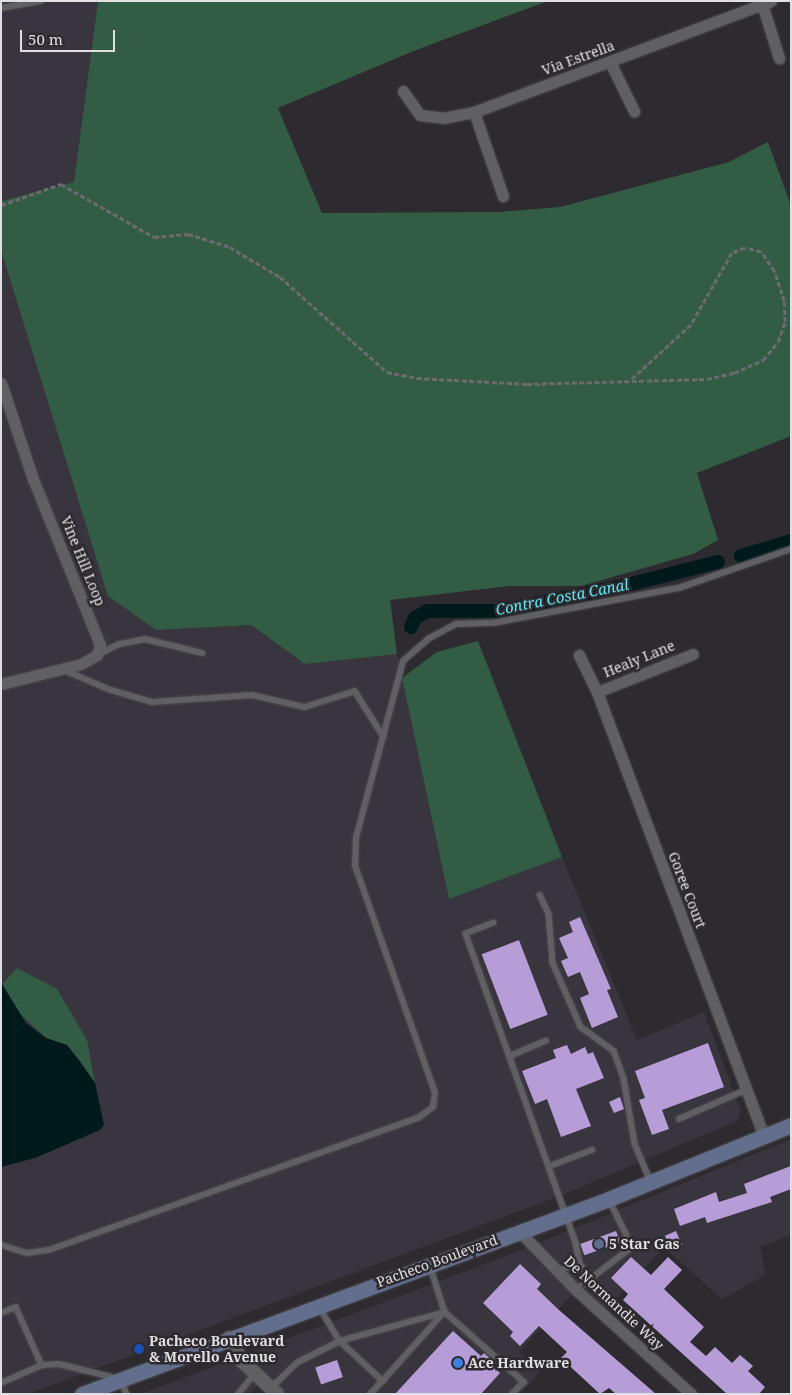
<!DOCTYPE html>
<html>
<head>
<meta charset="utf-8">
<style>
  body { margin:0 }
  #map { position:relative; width:792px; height:1395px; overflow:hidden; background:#2d2b2f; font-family:"Noto Serif",serif }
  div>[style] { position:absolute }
  .built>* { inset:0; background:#39353e }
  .green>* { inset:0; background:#335c44 }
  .water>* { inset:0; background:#001a1c }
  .canal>* { height:14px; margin:-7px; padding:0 7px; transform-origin:7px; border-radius:7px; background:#001a1c }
  .building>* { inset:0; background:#b79dd8; transform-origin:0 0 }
  .path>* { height:2.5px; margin-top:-1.25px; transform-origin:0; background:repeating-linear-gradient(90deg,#6d6b6e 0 5px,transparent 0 7.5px) }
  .roads { filter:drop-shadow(0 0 1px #4a494c) drop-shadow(0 0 1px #4a494c) }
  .service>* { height:5.5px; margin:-2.75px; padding:0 2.75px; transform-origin:2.75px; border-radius:2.75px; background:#605f63 }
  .minor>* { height:11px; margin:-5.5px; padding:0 5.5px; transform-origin:5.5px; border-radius:5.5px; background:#605f63 }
  .tertiary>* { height:14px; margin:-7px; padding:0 7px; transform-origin:7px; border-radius:7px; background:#605f63 }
  .secondary>* { height:15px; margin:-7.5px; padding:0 7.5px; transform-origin:7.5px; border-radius:7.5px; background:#636e8d }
  .dots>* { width:14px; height:14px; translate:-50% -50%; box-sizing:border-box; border:2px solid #2d2b2f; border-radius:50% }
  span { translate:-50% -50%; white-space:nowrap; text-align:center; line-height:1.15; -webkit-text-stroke:5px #2d2b2f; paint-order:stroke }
  .street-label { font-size:14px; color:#e0dfe1 }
  .poi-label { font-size:14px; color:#e0dfe1; font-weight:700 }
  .left { translate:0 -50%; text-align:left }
  .water-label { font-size:15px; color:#60e6f1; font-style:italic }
  .frame { position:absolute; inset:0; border:2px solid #e0dfe1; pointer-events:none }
  .scale { position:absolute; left:20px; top:30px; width:95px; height:22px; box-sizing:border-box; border:2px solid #e0dfe1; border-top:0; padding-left:6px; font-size:15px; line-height:18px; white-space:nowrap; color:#e0dfe1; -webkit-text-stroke:4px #2d2b2f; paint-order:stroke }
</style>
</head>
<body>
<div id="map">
  <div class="built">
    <i style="clip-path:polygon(1px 1px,98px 1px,74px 182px,1px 201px)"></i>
    <i style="clip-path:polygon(1px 250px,156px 630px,250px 625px,305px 664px,397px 654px,449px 899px,562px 857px,637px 1040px,704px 1012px,741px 1112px,737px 1121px,560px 1196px,28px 1394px,1px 1394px)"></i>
    <i style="clip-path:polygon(791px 1139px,791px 1235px,760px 1247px,766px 1275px,722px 1299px,664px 1247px,602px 1314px,576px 1290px,519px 1352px,540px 1372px,520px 1394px,277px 1394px,261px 1381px,250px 1394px,141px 1394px,514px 1253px)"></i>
  </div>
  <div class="green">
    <i style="clip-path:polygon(98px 1px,548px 1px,416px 50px,278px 108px,322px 213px,499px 212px,560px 207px,729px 162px,768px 142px,791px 206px,791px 436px,697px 473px,718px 540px,693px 554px,581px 586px,509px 586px,390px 600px,397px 654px,305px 664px,251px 625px,156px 630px,108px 596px,1px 250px,1px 201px,74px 182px)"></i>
    <i style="clip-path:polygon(478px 641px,562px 857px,449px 899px,402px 678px,437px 652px)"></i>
    <i style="clip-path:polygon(17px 968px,57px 989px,87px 1040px,95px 1083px,67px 1045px,46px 1038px,17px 1011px,2px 984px)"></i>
  </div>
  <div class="water">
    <i style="clip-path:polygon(2px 984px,26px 1023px,46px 1038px,67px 1045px,79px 1060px,95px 1083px,104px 1125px,100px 1130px,35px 1158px,1px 1167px)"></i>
  </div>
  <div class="canal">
    <i style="left:741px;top:556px;width:52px;rotate:-16.7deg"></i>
    <i style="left:411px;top:627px;width:10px;rotate:-66deg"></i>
    <i style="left:415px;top:618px;width:14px;rotate:-30deg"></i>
    <i style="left:427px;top:611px;width:71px"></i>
    <i style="left:498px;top:611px;width:123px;rotate:-11.2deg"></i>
    <i style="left:619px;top:587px;width:102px;rotate:-14.2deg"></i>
  </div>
  <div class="building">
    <i style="clip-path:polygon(580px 917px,611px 989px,607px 990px,618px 1017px,592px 1028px,580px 998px,589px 994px,580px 972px,568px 977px,561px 961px,568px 958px,559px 938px,573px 932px,569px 922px)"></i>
    <i style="left:519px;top:940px;width:80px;height:40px;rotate:69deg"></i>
    <i style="clip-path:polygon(708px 1043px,724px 1087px,662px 1110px,669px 1129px,652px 1135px,639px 1100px,645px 1098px,635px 1071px)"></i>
    <i style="clip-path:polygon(567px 1045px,571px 1054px,585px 1047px,588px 1054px,593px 1052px,604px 1078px,576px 1089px,591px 1126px,561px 1137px,547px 1099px,535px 1104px,522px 1071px,556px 1058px,553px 1050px)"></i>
    <i style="clip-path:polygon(620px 1097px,624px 1109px,614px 1113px,609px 1102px)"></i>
    <i style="clip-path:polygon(791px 1166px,791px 1189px,770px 1197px,772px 1202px,707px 1223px,705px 1217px,680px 1226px,674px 1209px,716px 1192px,719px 1202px,747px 1193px,744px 1184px)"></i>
    <i style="left:616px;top:1231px;width:12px;height:38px;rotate:70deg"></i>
    <i style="left:676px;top:1231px;width:15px;height:12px;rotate:67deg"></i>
    <i style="clip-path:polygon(631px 1257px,651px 1275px,668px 1257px,682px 1270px,664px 1289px,704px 1327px,690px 1342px,706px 1356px,715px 1347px,732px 1363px,740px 1355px,753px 1366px,748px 1371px,765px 1387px,759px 1394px,727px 1394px,623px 1300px,628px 1294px,611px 1278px)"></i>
    <i style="clip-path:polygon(520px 1264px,541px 1284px,537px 1289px,559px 1310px,656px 1394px,616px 1394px,609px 1388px,600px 1394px,561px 1358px,567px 1352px,539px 1326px,520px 1346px,510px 1336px,513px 1332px,483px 1303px)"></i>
    <i style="clip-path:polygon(453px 1331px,481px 1356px,484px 1353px,495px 1362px,492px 1366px,500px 1373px,481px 1394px,395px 1394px)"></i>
    <i style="left:337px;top:1360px;width:18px;height:23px;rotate:71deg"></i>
  </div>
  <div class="path">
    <i style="left:1px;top:205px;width:64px;rotate:-19.3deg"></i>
    <i style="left:61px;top:184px;width:107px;rotate:29.7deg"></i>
    <i style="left:154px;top:237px;width:34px;rotate:-5deg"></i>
    <i style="left:188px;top:234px;width:44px;rotate:17.2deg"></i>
    <i style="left:230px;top:247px;width:58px;rotate:31deg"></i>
    <i style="left:280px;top:277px;width:143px;rotate:41.6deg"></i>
    <i style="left:387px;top:372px;width:31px;rotate:11deg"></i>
    <i style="left:417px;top:378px;width:110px;rotate:3.1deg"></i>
    <i style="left:527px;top:384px;width:180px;rotate:-1.6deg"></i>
    <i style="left:707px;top:379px;width:28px;rotate:-13deg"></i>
    <i style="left:734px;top:373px;width:32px;rotate:-24deg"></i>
    <i style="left:763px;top:360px;width:23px;rotate:-50deg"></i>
    <i style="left:778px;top:342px;width:21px;rotate:-71deg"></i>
    <i style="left:785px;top:322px;width:21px;rotate:-93deg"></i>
    <i style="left:784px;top:301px;width:32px;rotate:-108deg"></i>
    <i style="left:774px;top:271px;width:23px;rotate:-124deg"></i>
    <i style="left:761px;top:252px;width:16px;rotate:-166deg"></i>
    <i style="left:745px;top:248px;width:14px;rotate:159deg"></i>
    <i style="left:732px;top:253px;width:83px;rotate:119.7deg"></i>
    <i style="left:691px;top:325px;width:80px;rotate:137.5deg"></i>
  </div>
  <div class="roads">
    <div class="service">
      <i style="left:1px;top:8px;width:40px;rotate:-10deg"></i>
      <i style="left:97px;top:655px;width:25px;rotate:-26deg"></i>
      <i style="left:120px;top:644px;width:25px;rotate:-11deg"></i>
      <i style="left:145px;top:639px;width:59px;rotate:13.8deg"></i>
      <i style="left:64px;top:670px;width:51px;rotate:23.1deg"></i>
      <i style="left:111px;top:690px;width:43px;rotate:16.3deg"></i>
      <i style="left:152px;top:702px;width:100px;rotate:-4deg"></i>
      <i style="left:252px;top:695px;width:54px;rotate:12.8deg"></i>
      <i style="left:305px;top:707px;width:52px;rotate:-17.7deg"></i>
      <i style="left:355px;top:691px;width:54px;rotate:57.8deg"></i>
      <i style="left:540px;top:895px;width:21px;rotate:65deg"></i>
      <i style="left:549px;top:914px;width:49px;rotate:85.3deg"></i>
      <i style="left:553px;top:963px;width:70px;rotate:66.4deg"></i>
      <i style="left:581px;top:1027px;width:41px;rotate:36deg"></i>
      <i style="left:614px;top:1051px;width:30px;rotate:70deg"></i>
      <i style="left:624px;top:1079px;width:66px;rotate:80.4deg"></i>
      <i style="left:635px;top:1144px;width:39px;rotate:67deg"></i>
      <i style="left:494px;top:923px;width:30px;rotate:159deg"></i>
      <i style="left:466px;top:934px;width:328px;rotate:70.4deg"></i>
      <i style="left:576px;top:1243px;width:21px;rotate:79deg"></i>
      <i style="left:580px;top:1264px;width:22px;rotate:162deg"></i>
      <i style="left:510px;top:1056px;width:39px;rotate:-23deg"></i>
      <i style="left:679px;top:1119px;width:75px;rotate:-23.5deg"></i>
      <i style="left:550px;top:1166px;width:45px;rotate:-20.9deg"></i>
      <i style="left:1px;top:1245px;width:27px;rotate:17deg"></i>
      <i style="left:27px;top:1253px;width:22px;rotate:-8deg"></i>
      <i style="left:49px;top:1250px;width:392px;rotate:-19.7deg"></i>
      <i style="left:418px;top:1118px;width:19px;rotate:-36deg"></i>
      <i style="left:433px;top:1107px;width:14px;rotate:-82deg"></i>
      <i style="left:435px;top:1093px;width:241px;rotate:-109.4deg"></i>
      <i style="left:355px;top:866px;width:28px;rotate:-88deg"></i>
      <i style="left:356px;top:838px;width:183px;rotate:-75.1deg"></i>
      <i style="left:403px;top:661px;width:33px;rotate:-41deg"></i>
      <i style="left:428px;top:639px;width:32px;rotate:-28deg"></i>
      <i style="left:456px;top:624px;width:37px;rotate:-2deg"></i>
      <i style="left:493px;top:623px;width:189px;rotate:-10.7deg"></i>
      <i style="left:679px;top:588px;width:119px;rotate:-19.2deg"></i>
      <i style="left:580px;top:1264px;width:18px;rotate:52deg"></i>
      <i style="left:430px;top:1265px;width:49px;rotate:72.3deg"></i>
      <i style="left:445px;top:1312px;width:106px;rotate:41.5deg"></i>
      <i style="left:524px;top:1382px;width:16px;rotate:133deg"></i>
      <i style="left:576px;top:1290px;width:71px;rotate:-37.5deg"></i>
      <i style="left:632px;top:1247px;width:52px;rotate:-116.1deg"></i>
      <i style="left:320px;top:1308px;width:39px;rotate:59deg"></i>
      <i style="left:340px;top:1341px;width:59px;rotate:42.9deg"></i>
      <i style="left:383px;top:1381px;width:18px;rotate:133deg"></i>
      <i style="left:1px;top:1313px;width:16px;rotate:-22deg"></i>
      <i style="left:16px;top:1307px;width:64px;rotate:65.9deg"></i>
      <i style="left:1px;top:1383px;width:45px;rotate:-23.7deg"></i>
      <i style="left:42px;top:1365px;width:17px;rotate:-3deg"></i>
      <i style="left:59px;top:1364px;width:63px;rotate:13.8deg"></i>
      <i style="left:120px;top:1379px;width:17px;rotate:65deg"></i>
      <i style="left:271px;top:1388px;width:37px;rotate:-44deg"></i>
      <i style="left:298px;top:1362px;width:47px;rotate:-26.6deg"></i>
      <i style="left:340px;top:1341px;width:109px;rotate:-15.4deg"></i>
      <i style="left:445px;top:1312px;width:93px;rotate:131.9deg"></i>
      <i style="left:238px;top:1394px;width:25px;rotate:-50deg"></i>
    </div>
    <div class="minor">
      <i style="left:762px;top:4px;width:57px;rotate:72.5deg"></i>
      <i style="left:610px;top:62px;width:55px;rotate:63.9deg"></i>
      <i style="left:403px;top:91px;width:29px;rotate:55deg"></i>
      <i style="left:420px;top:115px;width:23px;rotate:7deg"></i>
      <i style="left:443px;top:118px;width:32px;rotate:-11deg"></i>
      <i style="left:474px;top:112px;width:317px;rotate:-20.5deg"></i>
      <i style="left:474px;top:112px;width:89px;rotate:71deg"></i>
      <i style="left:1px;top:383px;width:101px;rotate:71.6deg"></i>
      <i style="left:33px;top:479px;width:179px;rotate:68deg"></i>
      <i style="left:100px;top:645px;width:10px;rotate:107deg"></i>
      <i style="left:97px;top:655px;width:18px;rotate:151deg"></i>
      <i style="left:81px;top:664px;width:82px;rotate:166deg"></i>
      <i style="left:579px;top:655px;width:41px;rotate:64.1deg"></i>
      <i style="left:597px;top:692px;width:474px;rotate:69.4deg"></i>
      <i style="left:597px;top:692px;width:103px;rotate:-21.6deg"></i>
      <i style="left:519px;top:1231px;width:82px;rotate:46deg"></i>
      <i style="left:576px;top:1290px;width:155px;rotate:42.1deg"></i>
    </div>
    <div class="tertiary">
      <i style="left:229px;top:1338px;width:26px;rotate:61deg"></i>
      <i style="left:242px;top:1361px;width:48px;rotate:43.3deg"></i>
    </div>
    <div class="secondary">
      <i style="left:82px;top:1394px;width:562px;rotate:-20.31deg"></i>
      <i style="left:609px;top:1199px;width:196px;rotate:-22.1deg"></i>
    </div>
  </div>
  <div class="dots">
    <i style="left:599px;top:1244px;background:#5c6f8a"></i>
    <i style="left:139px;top:1349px;background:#1a4fb4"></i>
    <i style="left:458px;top:1363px;background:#3f7fe0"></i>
  </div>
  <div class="street-label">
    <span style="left:578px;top:58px;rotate:-20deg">Via Estrella</span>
    <span style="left:83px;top:561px;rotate:68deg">Vine Hill Loop</span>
    <span style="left:639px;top:659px;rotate:-22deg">Healy Lane</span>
    <span style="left:687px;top:890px;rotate:69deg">Goree Court</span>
    <span style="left:437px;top:1261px;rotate:-20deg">Pacheco Boulevard</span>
    <span style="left:614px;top:1303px;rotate:43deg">De Normandie Way</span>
  </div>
  <div class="poi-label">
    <span class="left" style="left:609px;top:1244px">5 Star Gas</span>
    <span class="left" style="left:149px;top:1349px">Pacheco Boulevard<br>&amp; Morello Avenue</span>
    <span class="left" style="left:468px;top:1363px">Ace Hardware</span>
  </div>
  <div class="water-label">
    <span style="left:562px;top:597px;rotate:-11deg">Contra Costa Canal</span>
  </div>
  <div class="frame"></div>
  <div class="scale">50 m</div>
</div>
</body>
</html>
